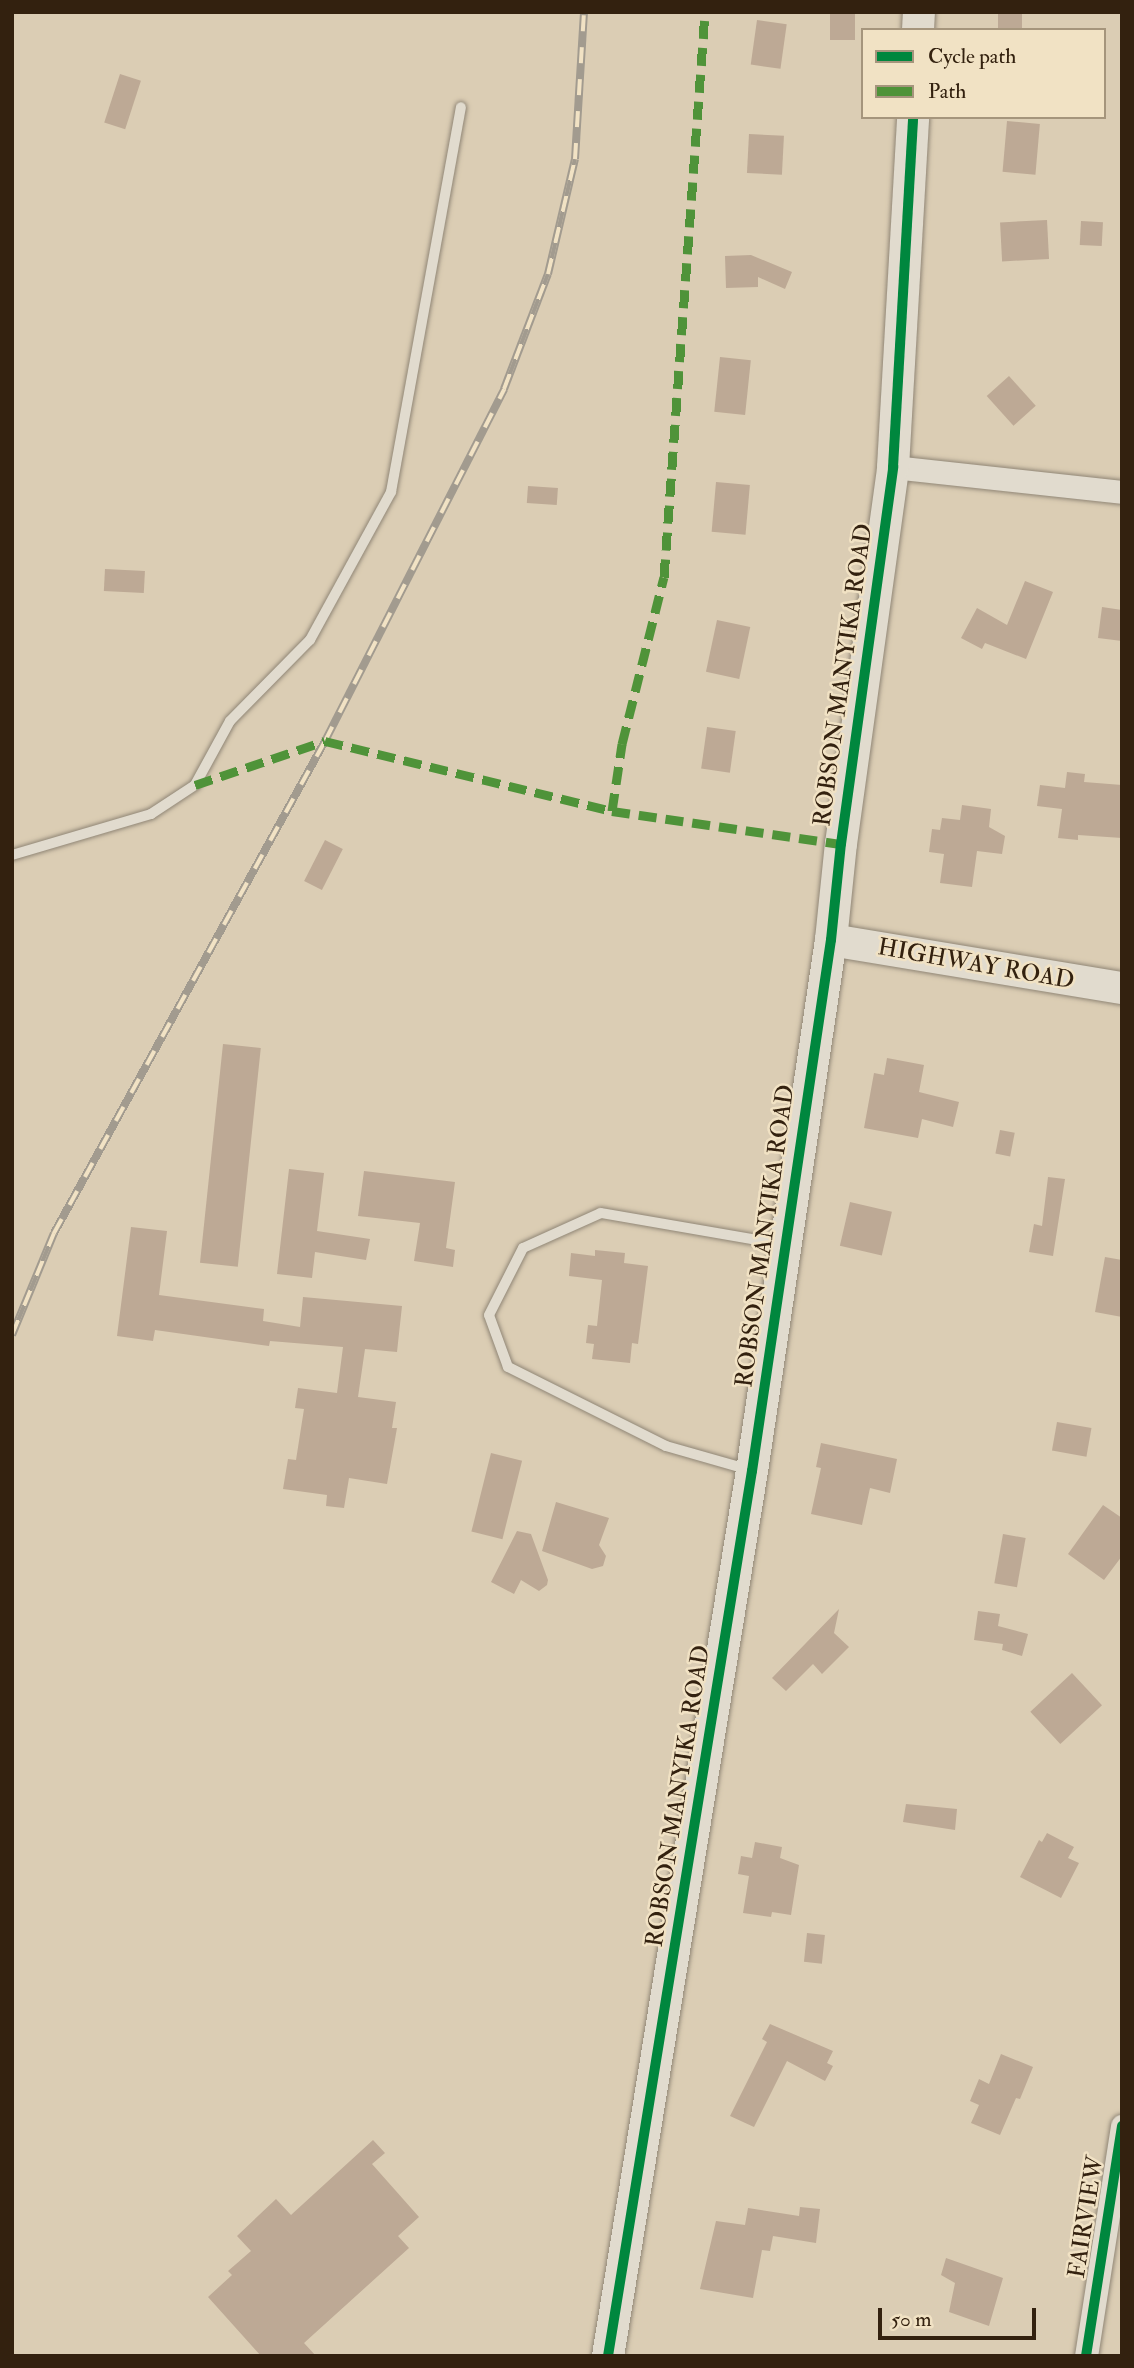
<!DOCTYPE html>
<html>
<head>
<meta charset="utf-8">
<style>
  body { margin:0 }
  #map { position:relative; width:1134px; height:2368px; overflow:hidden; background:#dbcdb4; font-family:"IM FELL Double Pica",serif }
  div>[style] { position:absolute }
  .building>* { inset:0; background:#bda995; transform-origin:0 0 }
  .roads { filter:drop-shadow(0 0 2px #908676) drop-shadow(0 0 2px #908676) }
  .lane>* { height:10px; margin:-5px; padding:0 5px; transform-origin:5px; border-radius:5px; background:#e1dbce }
  .street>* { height:23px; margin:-11.5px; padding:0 11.5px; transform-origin:11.5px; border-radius:11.5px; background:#e1dbce }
  .secondary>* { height:32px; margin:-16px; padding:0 16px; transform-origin:16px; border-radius:16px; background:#e1dbce }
  .rail>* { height:8px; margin-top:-4px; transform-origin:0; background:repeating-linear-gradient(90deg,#f1e2c4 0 16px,#a29b8f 0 32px); box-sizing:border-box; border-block:2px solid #a29b8f }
  .quiet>* { height:9px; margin-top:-4.5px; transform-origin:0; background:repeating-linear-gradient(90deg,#4f9339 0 18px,transparent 0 27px) }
  .cycleway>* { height:10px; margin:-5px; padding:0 5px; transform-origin:5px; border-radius:5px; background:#00873e }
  span { translate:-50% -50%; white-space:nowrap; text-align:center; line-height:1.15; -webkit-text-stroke:5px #f1e2c4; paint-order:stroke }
  .street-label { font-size:24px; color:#33210f }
  .frame { position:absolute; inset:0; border:14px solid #33210f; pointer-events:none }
  .legend { position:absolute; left:861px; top:28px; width:245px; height:91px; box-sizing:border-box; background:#f1e2c4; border:2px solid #a5957c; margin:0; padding:9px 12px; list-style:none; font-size:21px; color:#33210f }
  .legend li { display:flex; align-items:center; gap:14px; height:35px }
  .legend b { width:35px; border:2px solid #a5957c }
  .scale { position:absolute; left:878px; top:2308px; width:158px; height:32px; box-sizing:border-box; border:4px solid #33210f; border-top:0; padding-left:9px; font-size:21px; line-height:24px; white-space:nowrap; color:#33210f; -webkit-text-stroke:5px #f1e2c4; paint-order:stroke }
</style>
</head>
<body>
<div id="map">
  <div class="building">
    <i style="left:830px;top:12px;width:25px;height:28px"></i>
    <i style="left:998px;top:12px;width:24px;height:18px"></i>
    <i style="left:757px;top:20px;width:30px;height:45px;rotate:8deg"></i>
    <i style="left:120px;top:74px;width:22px;height:51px;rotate:18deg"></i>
    <i style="left:1007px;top:121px;width:33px;height:51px;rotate:5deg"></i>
    <i style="left:749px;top:134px;width:35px;height:39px;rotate:3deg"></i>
    <i style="left:1047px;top:220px;width:39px;height:47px;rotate:87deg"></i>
    <i style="left:1081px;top:221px;width:22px;height:24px;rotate:3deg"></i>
    <i style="clip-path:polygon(751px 255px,792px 272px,785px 289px,758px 277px,758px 287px,726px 288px,725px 256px)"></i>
    <i style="left:720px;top:357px;width:31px;height:55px;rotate:6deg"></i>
    <i style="left:1009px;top:376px;width:40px;height:30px;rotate:48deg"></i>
    <i style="left:716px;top:482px;width:34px;height:50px;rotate:5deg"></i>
    <i style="left:528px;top:486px;width:30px;height:17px;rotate:4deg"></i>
    <i style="left:105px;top:569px;width:40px;height:22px;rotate:3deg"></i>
    <i style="clip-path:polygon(1025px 581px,1053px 592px,1026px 659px,985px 643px,982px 649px,961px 638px,977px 608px,1007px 625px)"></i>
    <i style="clip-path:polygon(1102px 607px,1122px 610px,1122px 641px,1098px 638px)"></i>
    <i style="left:717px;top:620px;width:34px;height:53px;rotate:12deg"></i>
    <i style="left:707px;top:727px;width:29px;height:42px;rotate:8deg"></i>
    <i style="clip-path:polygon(1067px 772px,1085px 774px,1084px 782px,1122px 785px,1122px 838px,1078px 835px,1078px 840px,1058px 838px,1062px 809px,1037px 806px,1040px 785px,1065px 788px)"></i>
    <i style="clip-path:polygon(962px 805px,991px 809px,989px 827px,1005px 836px,1002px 854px,977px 851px,972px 887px,940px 883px,944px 854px,929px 852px,932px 829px,940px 830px,942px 818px,960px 820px)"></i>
    <i style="left:325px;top:840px;width:20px;height:46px;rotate:27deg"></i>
    <i style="left:223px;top:1044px;width:38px;height:220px;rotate:6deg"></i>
    <i style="clip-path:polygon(887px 1058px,924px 1065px,919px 1092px,959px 1102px,953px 1127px,922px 1119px,918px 1138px,864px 1128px,874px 1073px,884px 1075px)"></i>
    <i style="left:1000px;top:1130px;width:15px;height:24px;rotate:11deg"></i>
    <i style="clip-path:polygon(289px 1169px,324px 1173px,317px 1231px,370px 1239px,366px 1260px,315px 1252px,312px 1278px,277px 1274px)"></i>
    <i style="clip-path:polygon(364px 1171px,455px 1182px,446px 1248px,455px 1250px,453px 1267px,414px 1261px,420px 1223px,358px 1216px)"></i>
    <i style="clip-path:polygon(1048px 1177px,1065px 1179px,1053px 1256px,1029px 1252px,1034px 1224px,1042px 1226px)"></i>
    <i style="left:850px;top:1202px;width:43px;height:45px;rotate:13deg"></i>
    <i style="clip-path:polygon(131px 1227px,167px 1231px,159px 1295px,264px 1309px,263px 1321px,300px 1327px,303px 1297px,402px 1306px,397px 1352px,365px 1349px,358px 1397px,396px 1402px,392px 1428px,397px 1428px,387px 1484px,349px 1478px,344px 1508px,326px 1506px,327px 1495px,283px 1489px,288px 1459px,296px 1460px,304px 1409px,295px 1408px,298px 1388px,337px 1393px,343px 1347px,270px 1341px,269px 1346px,155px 1330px,153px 1341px,117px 1336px)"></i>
    <i style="clip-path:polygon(595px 1250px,625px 1253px,624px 1263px,648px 1266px,638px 1344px,632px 1343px,630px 1363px,592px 1359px,594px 1344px,586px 1343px,588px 1325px,597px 1326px,602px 1280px,569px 1276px,571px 1253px,595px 1256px)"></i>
    <i style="clip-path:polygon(1105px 1257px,1122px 1260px,1122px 1317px,1095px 1312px)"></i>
    <i style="left:1057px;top:1422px;width:35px;height:29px;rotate:10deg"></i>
    <i style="clip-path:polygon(821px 1443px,897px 1459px,890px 1493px,870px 1488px,862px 1525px,811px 1514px,821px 1468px,816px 1467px)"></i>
    <i style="left:491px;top:1453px;width:32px;height:81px;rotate:14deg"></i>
    <i style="clip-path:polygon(556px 1502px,609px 1518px,599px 1545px,606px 1556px,603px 1566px,592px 1569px,542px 1551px)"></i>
    <i style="clip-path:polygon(1103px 1505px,1122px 1518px,1122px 1556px,1104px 1580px,1068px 1554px)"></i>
    <i style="clip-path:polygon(517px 1531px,531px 1534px,548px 1580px,547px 1585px,539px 1591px,521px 1580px,514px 1594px,491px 1582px)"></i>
    <i style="left:1003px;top:1534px;width:23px;height:50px;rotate:10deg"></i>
    <i style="clip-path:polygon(839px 1609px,834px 1633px,849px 1647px,822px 1674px,813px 1664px,786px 1691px,772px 1678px)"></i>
    <i style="clip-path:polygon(978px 1611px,1000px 1614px,998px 1626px,1028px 1634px,1022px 1656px,1002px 1650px,1003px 1644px,974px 1640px)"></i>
    <i style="left:1072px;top:1673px;width:44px;height:57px;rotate:47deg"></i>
    <i style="clip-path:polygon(906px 1804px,957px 1809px,955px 1830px,903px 1822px)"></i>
    <i style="clip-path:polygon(1047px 1833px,1074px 1847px,1068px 1858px,1079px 1863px,1061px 1898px,1020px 1877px,1039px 1840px,1042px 1842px)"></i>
    <i style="clip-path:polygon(755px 1842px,782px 1847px,780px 1858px,799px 1865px,791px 1915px,772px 1912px,771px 1917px,743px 1913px,749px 1876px,738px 1874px,741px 1856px,752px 1858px)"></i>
    <i style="left:807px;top:1933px;width:18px;height:29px;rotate:6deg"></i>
    <i style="clip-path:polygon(770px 2024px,833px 2051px,827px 2063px,833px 2066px,825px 2081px,787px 2061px,754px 2127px,730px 2116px,767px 2042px,762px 2039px)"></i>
    <i style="clip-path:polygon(1001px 2054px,1033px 2067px,1020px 2099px,1016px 2098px,1000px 2135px,971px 2123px,979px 2105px,970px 2101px,979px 2079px,989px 2084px)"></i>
    <i style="clip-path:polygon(373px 2140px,385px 2153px,372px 2164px,419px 2217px,398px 2236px,409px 2248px,304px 2343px,316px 2356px,261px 2356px,208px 2297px,232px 2275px,228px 2271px,251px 2251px,237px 2236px,276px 2199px,291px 2215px)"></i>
    <i style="clip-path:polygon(800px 2207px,820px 2209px,816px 2243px,773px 2236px,770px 2251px,762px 2250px,753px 2298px,700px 2289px,716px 2221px,745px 2225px,748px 2208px,799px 2216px)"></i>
    <i style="clip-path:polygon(946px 2258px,1003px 2278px,989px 2326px,949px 2312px,955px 2283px,941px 2275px)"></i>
  </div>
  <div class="roads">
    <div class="lane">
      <i style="left:12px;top:855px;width:145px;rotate:-16.4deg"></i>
      <i style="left:151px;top:814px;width:53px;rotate:-33.4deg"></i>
      <i style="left:195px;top:785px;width:73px;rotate:-61.3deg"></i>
      <i style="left:230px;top:721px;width:114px;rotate:-45.4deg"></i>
      <i style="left:310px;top:640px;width:169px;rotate:-61.3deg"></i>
      <i style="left:391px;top:492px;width:391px;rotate:-79.7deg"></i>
      <i style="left:750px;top:1470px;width:87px;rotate:-164.1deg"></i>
      <i style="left:666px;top:1446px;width:177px;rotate:-153.4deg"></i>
      <i style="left:508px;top:1367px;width:55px;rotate:-110.1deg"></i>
      <i style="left:489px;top:1315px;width:75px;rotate:-63.1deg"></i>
      <i style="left:523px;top:1248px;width:85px;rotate:-24.2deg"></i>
      <i style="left:601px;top:1213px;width:183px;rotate:9.8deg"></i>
    </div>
    <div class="street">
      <i style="left:893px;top:467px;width:230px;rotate:6.2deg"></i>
      <i style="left:1086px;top:2356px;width:233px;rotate:-81.1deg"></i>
    </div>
    <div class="secondary">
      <i style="left:918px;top:30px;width:18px;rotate:-87deg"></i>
      <i style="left:831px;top:940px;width:295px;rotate:9.4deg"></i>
      <i style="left:608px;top:2356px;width:897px;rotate:-80.76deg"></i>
      <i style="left:752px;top:1471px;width:537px;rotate:-81.54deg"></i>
      <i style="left:831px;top:940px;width:97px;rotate:-84.1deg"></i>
      <i style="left:841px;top:844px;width:381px;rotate:-82.1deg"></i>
      <i style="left:893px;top:467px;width:351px;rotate:-86.7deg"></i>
    </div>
  </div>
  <div class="rail">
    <i style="left:12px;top:1335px;width:110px;rotate:-67.6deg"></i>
    <i style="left:54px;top:1233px;width:562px;rotate:-61.15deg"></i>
    <i style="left:325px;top:741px;width:395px;rotate:-63deg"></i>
    <i style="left:504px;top:389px;width:123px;rotate:-69.1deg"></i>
    <i style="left:548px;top:274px;width:118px;rotate:-76.8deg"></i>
    <i style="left:575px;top:159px;width:147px;rotate:-86.5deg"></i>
  </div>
  <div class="quiet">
    <i style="left:195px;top:785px;width:137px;rotate:-18.7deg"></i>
    <i style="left:325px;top:741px;width:295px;rotate:13.7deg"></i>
    <i style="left:612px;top:811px;width:231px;rotate:8.2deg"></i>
    <i style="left:612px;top:811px;width:68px;rotate:-81.5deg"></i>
    <i style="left:622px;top:744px;width:172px;rotate:-75.9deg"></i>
    <i style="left:664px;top:577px;width:566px;rotate:-85.85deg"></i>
  </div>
  <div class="cycleway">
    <i style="left:608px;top:2356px;width:897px;rotate:-80.76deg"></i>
    <i style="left:752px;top:1471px;width:537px;rotate:-81.54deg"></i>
    <i style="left:831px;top:940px;width:97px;rotate:-84.1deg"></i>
    <i style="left:841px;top:844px;width:381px;rotate:-82.1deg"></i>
    <i style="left:893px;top:467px;width:351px;rotate:-86.7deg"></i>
    <i style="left:1086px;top:2356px;width:233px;rotate:-81.1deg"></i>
  </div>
  <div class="street-label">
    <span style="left:843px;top:675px;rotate:-82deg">ROBSON MANYIKA ROAD</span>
    <span style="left:976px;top:964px;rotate:10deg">HIGHWAY ROAD</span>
    <span style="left:765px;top:1236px;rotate:-82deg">ROBSON MANYIKA ROAD</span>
    <span style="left:678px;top:1796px;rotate:-81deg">ROBSON MANYIKA ROAD</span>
    <span style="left:1086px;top:2217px;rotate:-81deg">FAIRVIEW</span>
  </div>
  <div class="frame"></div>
  <ul class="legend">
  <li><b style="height:9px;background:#00873e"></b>Cycle path</li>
  <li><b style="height:9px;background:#4f9339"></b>Path</li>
  </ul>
  <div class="scale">50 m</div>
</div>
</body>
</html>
